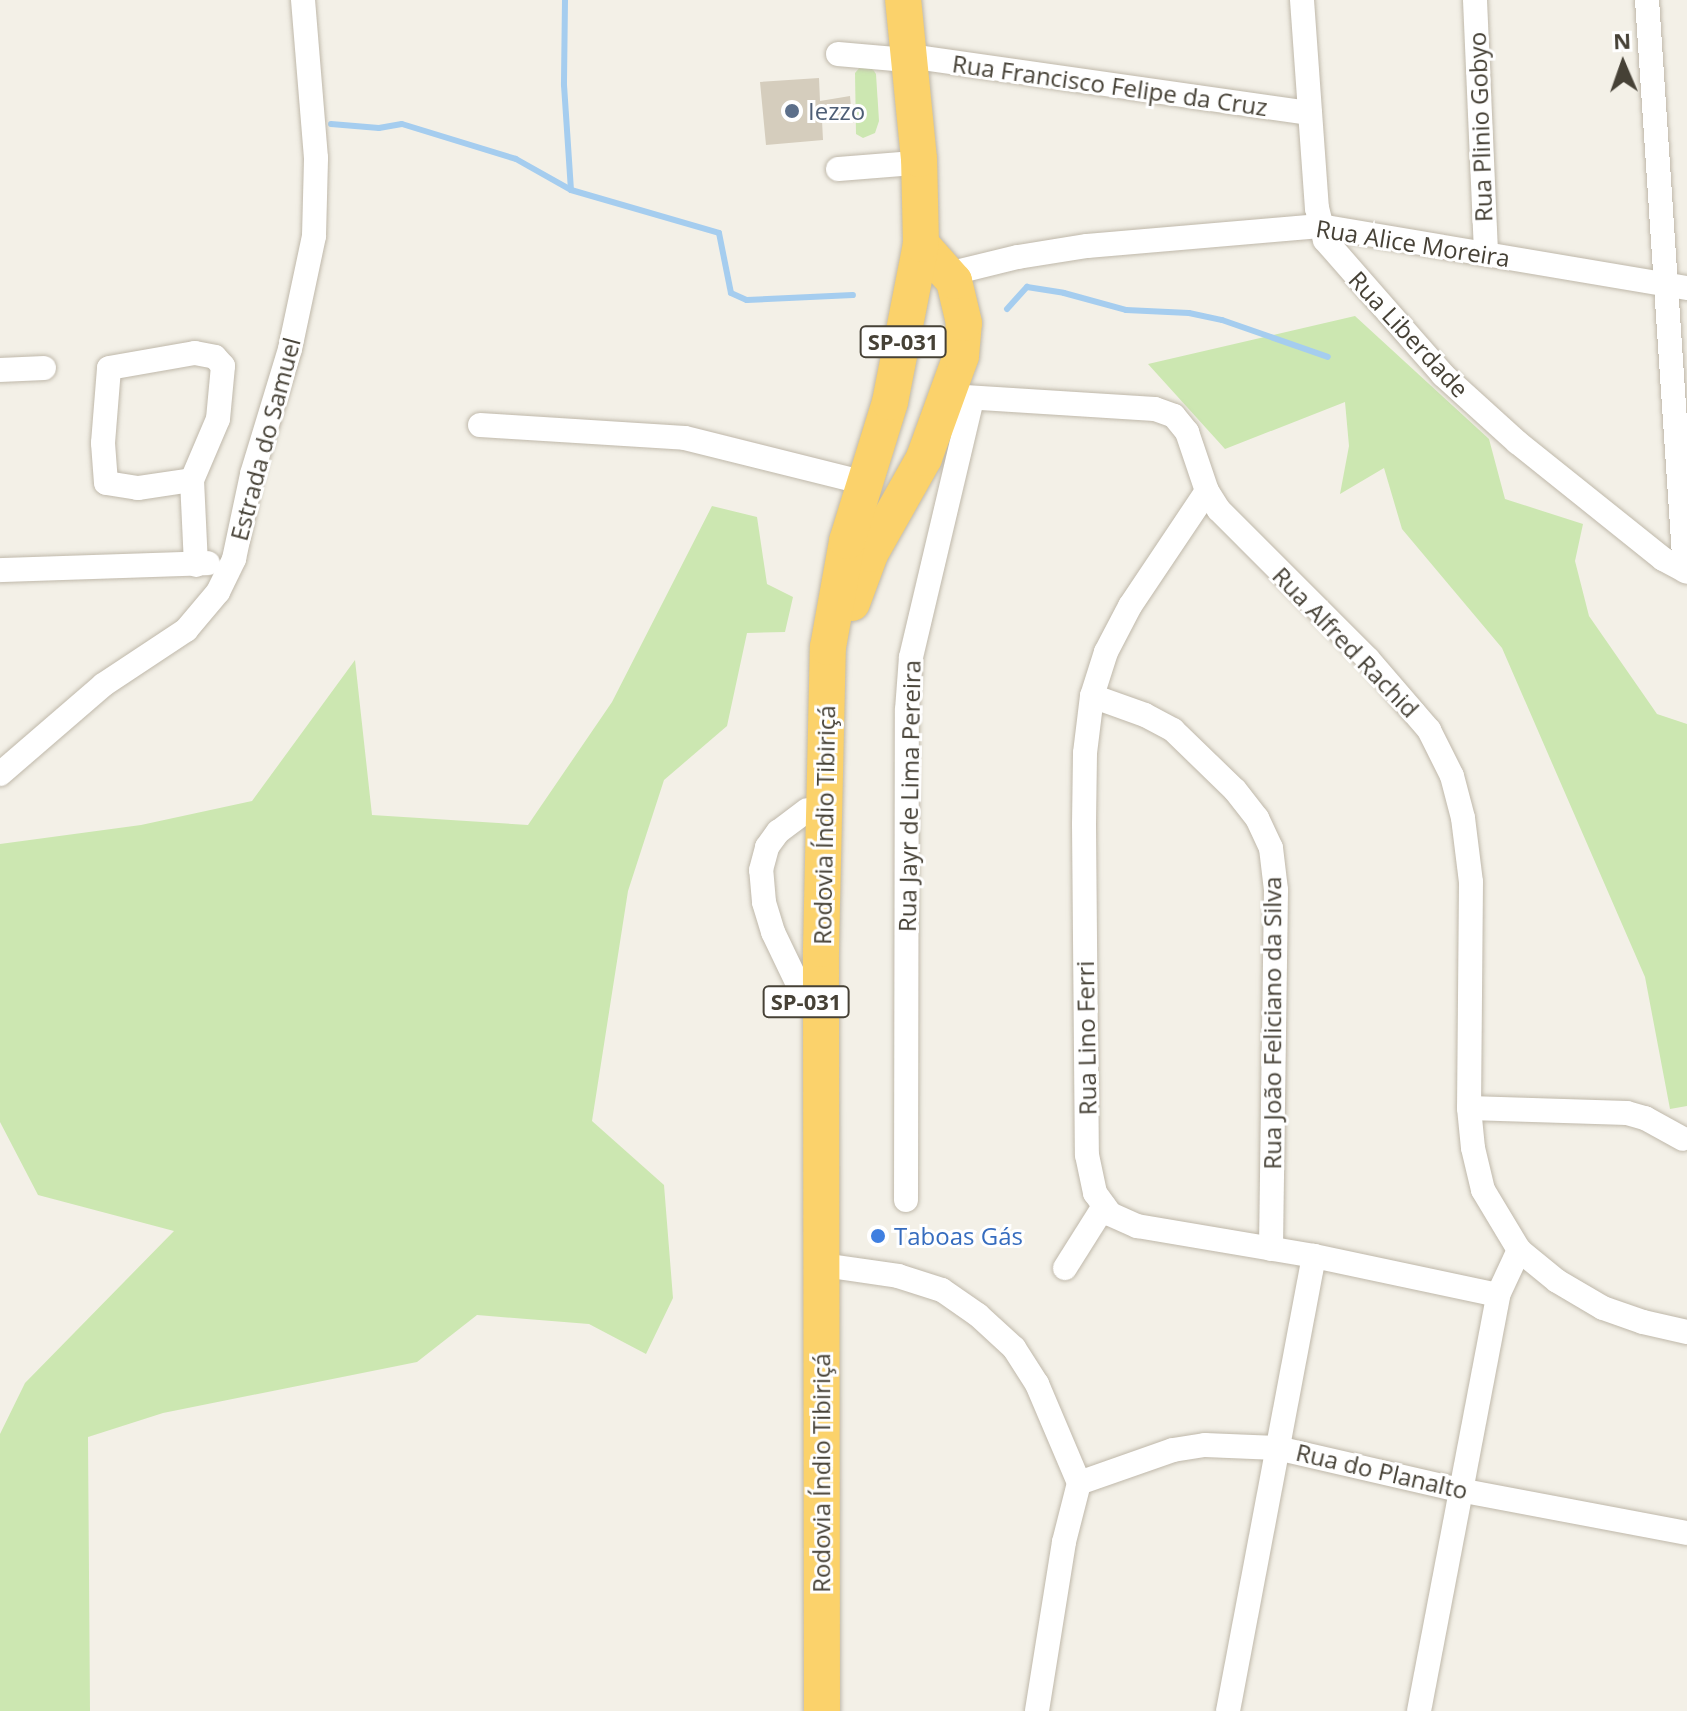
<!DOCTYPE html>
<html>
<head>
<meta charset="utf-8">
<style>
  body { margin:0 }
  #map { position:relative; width:1687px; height:1711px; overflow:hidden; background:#f3f0e7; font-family:"Open Sans",sans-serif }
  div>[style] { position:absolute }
  .green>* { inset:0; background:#cce7b1 }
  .stream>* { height:6px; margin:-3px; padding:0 3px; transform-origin:3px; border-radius:3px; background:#a5cdef }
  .building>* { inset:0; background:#d5cdbd }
  .roads { filter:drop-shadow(0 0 2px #bfb8aa) drop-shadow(0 0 2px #bfb8aa) }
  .minor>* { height:24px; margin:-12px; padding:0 12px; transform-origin:12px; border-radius:12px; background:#fff }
  .highway>* { height:36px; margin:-18px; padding:0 18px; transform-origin:18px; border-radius:18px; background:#fbd26b }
  .dots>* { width:22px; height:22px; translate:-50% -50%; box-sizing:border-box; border:4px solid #fff; border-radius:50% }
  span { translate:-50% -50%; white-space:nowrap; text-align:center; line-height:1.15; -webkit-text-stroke:6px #fff; paint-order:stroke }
  .shield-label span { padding:2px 6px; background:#fff; border:2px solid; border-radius:6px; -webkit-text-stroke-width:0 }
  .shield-label { font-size:22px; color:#464136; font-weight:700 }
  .street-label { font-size:24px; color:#464136 }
  .service-label { font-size:24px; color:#4e5e75 }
  .left { translate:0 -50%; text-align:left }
  .shop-label { font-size:24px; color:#366cbe }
  .north { position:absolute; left:1583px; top:24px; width:80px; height:80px; -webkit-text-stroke:6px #fff; paint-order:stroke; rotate:358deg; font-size:22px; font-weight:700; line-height:32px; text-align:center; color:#464136 }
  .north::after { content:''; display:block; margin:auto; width:28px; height:36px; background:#464136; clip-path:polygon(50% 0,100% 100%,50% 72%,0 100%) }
</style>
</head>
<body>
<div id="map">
  <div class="green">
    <i style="clip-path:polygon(861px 66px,872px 68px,876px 74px,879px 121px,875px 133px,863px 138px,856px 134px,855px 73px)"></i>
    <i style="clip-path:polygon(1355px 316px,1489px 439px,1505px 499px,1583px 524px,1575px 561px,1589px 616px,1657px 714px,1687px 724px,1687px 1106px,1670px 1109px,1645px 977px,1502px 648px,1402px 529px,1384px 468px,1340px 494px,1349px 446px,1345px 402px,1225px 449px,1148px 364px)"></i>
    <i style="clip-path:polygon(712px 506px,757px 517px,767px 584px,793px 597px,785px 632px,747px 633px,727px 726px,664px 780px,628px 891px,592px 1121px,664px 1185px,673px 1298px,646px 1354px,589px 1324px,477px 1315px,417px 1362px,163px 1413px,88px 1437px,90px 1711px,0 1711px,0 1434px,25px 1383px,174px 1231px,38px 1195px,0 1122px,0 844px,141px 825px,252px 801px,355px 660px,372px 815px,528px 825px,612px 702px)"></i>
  </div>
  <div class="stream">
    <i style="left:565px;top:0;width:85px;rotate:90.7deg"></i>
    <i style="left:564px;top:85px;width:105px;rotate:86.2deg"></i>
    <i style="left:331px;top:124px;width:48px;rotate:4.8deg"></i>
    <i style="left:379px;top:128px;width:23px;rotate:-10deg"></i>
    <i style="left:402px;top:124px;width:119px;rotate:17.1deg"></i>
    <i style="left:516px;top:159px;width:63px;rotate:29.4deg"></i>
    <i style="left:571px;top:190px;width:154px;rotate:16.2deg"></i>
    <i style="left:719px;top:233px;width:61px;rotate:78.7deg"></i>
    <i style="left:731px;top:293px;width:17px;rotate:24deg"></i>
    <i style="left:747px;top:300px;width:106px;rotate:-2.7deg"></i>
    <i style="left:1007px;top:309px;width:30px;rotate:-48deg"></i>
    <i style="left:1027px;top:287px;width:37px;rotate:9deg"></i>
    <i style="left:1064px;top:293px;width:64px;rotate:15.3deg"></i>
    <i style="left:1126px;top:310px;width:63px;rotate:2.7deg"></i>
    <i style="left:1189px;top:313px;width:34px;rotate:12deg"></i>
    <i style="left:1222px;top:320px;width:112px;rotate:19.2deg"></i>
  </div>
  <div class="building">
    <i style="clip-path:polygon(819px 78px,820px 101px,850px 96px,852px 119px,822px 120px,823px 140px,766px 145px,760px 82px)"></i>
  </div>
  <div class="roads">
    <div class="minor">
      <i style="left:1302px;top:0;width:209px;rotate:85.9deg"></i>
      <i style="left:1317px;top:208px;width:33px;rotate:76deg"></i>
      <i style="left:1325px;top:240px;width:179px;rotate:48.8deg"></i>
      <i style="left:1443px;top:375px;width:100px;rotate:42.2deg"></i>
      <i style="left:1517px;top:442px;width:187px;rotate:38.7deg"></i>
      <i style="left:1663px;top:559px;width:27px;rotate:28deg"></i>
      <i style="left:1475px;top:0;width:254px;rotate:87.5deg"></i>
      <i style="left:1647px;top:0;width:572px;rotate:86.19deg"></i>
      <i style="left:838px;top:54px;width:57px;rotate:5deg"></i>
      <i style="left:909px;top:56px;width:405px;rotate:8.1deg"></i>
      <i style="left:838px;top:169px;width:64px;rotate:-4.5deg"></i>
      <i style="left:948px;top:274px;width:72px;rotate:-13.7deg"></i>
      <i style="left:1018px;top:257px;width:70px;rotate:-9.1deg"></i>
      <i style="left:1087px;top:246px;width:234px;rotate:-4.9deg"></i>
      <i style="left:1320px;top:226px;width:372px;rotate:9.6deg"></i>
      <i style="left:0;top:370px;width:44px;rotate:-2.6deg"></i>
      <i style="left:949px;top:396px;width:206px;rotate:3.6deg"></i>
      <i style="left:1155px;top:409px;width:20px;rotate:20deg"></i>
      <i style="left:1174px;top:416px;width:21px;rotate:51deg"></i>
      <i style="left:1187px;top:432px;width:62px;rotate:71.3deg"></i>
      <i style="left:1207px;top:491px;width:22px;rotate:58deg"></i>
      <i style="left:1219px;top:510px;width:211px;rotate:45deg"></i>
      <i style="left:1368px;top:659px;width:94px;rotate:49.3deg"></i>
      <i style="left:1429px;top:730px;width:51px;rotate:63.4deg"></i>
      <i style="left:1452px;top:776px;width:43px;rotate:75.3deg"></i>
      <i style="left:1463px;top:818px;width:64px;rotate:82.9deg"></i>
      <i style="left:1471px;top:882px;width:226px;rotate:90.5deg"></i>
      <i style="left:1469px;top:1108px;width:40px;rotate:84.3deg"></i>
      <i style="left:1473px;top:1148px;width:43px;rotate:76.6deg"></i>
      <i style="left:1483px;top:1190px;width:70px;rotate:59deg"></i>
      <i style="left:1519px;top:1250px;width:49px;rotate:39.2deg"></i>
      <i style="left:1557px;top:1281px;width:53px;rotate:30.4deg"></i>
      <i style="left:1603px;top:1308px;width:42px;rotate:19.3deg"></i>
      <i style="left:1643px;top:1322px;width:45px;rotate:12.8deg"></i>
      <i style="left:480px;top:425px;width:205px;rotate:3.6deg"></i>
      <i style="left:685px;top:438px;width:170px;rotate:14deg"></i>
      <i style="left:192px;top:480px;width:55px;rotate:171.6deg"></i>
      <i style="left:138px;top:488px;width:32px;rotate:-171deg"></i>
      <i style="left:106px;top:483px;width:40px;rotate:-94.3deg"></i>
      <i style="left:103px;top:443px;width:75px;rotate:-85.4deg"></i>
      <i style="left:109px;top:368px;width:87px;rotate:-9.9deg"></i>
      <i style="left:195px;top:353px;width:20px;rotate:11deg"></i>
      <i style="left:215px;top:357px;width:12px;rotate:48deg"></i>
      <i style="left:223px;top:366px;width:53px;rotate:95.4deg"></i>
      <i style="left:218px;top:419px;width:66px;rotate:113.1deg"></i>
      <i style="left:192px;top:480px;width:85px;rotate:87.3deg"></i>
      <i style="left:1207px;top:491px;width:138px;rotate:123.8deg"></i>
      <i style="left:1130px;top:606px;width:52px;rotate:117.6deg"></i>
      <i style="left:1106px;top:652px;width:46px;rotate:107.7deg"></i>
      <i style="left:1092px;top:696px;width:57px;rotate:97deg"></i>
      <i style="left:1085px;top:753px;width:71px;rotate:90.8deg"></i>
      <i style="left:1084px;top:824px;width:331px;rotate:89.5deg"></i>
      <i style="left:1087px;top:1155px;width:39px;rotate:78deg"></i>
      <i style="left:1095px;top:1193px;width:26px;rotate:54deg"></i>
      <i style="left:1110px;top:1214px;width:30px;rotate:24deg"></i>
      <i style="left:1137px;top:1226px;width:180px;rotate:9.6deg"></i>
      <i style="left:1314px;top:1256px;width:188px;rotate:12deg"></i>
      <i style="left:0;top:570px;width:208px;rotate:-1.9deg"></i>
      <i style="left:1092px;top:696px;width:56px;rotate:19.7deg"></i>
      <i style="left:1145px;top:715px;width:32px;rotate:28deg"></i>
      <i style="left:1173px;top:730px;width:86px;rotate:44.1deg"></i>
      <i style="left:1235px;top:790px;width:36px;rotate:52deg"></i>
      <i style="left:1257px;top:818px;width:33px;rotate:65deg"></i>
      <i style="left:1271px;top:848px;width:42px;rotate:83.2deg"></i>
      <i style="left:1276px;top:890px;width:359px;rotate:90.8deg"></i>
      <i style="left:0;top:774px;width:136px;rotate:-40.8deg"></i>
      <i style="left:103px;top:685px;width:100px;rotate:-33.5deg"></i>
      <i style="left:186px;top:630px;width:50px;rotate:-49.9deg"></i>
      <i style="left:218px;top:592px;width:37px;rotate:-64deg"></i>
      <i style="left:234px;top:559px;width:87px;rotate:-78deg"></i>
      <i style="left:252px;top:474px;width:131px;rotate:-73.1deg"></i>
      <i style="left:290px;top:349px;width:116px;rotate:-78deg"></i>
      <i style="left:314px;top:236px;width:78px;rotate:-88.5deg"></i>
      <i style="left:316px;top:158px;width:159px;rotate:-94.7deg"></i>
      <i style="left:806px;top:1001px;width:76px;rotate:-115.6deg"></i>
      <i style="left:773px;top:932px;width:31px;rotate:-107deg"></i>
      <i style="left:764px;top:902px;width:32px;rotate:-95deg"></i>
      <i style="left:761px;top:870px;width:24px;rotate:-75deg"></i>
      <i style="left:767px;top:847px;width:19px;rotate:-54deg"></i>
      <i style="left:778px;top:832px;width:36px;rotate:-37deg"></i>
      <i style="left:1469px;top:1108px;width:158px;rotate:1.8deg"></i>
      <i style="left:1627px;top:1113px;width:19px;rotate:16deg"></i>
      <i style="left:1645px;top:1118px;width:43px;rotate:28.9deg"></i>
      <i style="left:906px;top:1200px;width:490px;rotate:-89.9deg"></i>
      <i style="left:907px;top:710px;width:53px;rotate:-85.7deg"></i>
      <i style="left:911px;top:657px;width:265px;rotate:-76.7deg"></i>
      <i style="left:823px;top:1265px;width:76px;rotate:8.3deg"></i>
      <i style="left:898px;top:1276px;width:46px;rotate:17.7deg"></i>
      <i style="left:942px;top:1290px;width:44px;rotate:34.8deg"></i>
      <i style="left:978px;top:1315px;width:49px;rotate:42.5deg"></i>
      <i style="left:1014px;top:1348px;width:43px;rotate:57.4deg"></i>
      <i style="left:1037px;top:1384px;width:108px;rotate:67deg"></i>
      <i style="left:1079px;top:1483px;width:61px;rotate:104.3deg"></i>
      <i style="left:1064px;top:1542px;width:171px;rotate:99.1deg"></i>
      <i style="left:1065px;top:1268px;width:73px;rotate:-57.8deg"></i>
      <i style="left:1079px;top:1483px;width:100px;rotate:-19.3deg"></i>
      <i style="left:1173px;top:1450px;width:32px;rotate:-9deg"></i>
      <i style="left:1205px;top:1445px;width:72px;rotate:2.4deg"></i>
      <i style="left:1277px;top:1448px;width:187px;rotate:13deg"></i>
      <i style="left:1459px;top:1490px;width:232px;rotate:10.7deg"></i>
      <i style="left:1228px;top:1711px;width:463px;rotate:-79.3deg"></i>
      <i style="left:1419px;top:1711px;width:423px;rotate:-79.2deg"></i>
      <i style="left:1498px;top:1295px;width:50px;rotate:-65deg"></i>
    </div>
    <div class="highway">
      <i style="left:852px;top:603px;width:52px;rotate:-69.8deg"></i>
      <i style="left:870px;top:554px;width:110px;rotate:-60.6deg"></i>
      <i style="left:924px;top:458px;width:109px;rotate:-70.1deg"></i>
      <i style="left:961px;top:356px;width:33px;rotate:-85deg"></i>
      <i style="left:964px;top:323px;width:43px;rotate:-103.4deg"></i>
      <i style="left:954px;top:281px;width:50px;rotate:-131.7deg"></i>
      <i style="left:822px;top:1711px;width:762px;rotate:-90.08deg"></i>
      <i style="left:821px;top:949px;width:302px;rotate:-88.7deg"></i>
      <i style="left:828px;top:647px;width:108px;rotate:-79.8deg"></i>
      <i style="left:847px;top:541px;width:145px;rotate:-72.8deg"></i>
      <i style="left:890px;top:402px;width:161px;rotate:-78.9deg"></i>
      <i style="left:921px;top:244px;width:85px;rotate:-91.3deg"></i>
      <i style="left:919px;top:159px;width:160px;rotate:-95.7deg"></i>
    </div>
  </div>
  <div class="dots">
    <i style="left:792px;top:111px;background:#5c6f8a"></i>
    <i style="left:878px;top:1236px;background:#3f7fe0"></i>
  </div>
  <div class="shield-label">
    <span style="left:903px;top:342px">SP-031</span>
    <span style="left:806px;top:1002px">SP-031</span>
  </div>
  <div class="street-label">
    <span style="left:1110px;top:85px;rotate:8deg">Rua Francisco Felipe da Cruz</span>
    <span style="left:1480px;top:127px;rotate:-92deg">Rua Plinio Gobyo</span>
    <span style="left:1413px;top:243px;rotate:9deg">Rua Alice Moreira</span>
    <span style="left:1409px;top:334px;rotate:47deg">Rua Liberdade</span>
    <span style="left:265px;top:439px;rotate:-75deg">Estrada do Samuel</span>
    <span style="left:1346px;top:642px;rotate:46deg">Rua Alfred Rachid</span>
    <span style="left:909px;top:796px;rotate:-89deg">Rua Jayr de Lima Pereira</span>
    <span style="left:824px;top:825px;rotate:-89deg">Rodovia Índio Tibiriçá</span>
    <span style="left:1272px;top:1023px;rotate:-90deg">Rua João Feliciano da Silva</span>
    <span style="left:1086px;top:1038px;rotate:-91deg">Rua Lino Ferri</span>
    <span style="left:1382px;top:1471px;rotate:13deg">Rua do Planalto</span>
    <span style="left:821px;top:1473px;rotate:-90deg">Rodovia Índio Tibiriçá</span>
  </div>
  <div class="service-label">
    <span class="left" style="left:808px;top:111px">Iezzo</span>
  </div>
  <div class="shop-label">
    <span class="left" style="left:894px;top:1236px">Taboas Gás</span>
  </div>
  <div class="north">N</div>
</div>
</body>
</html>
